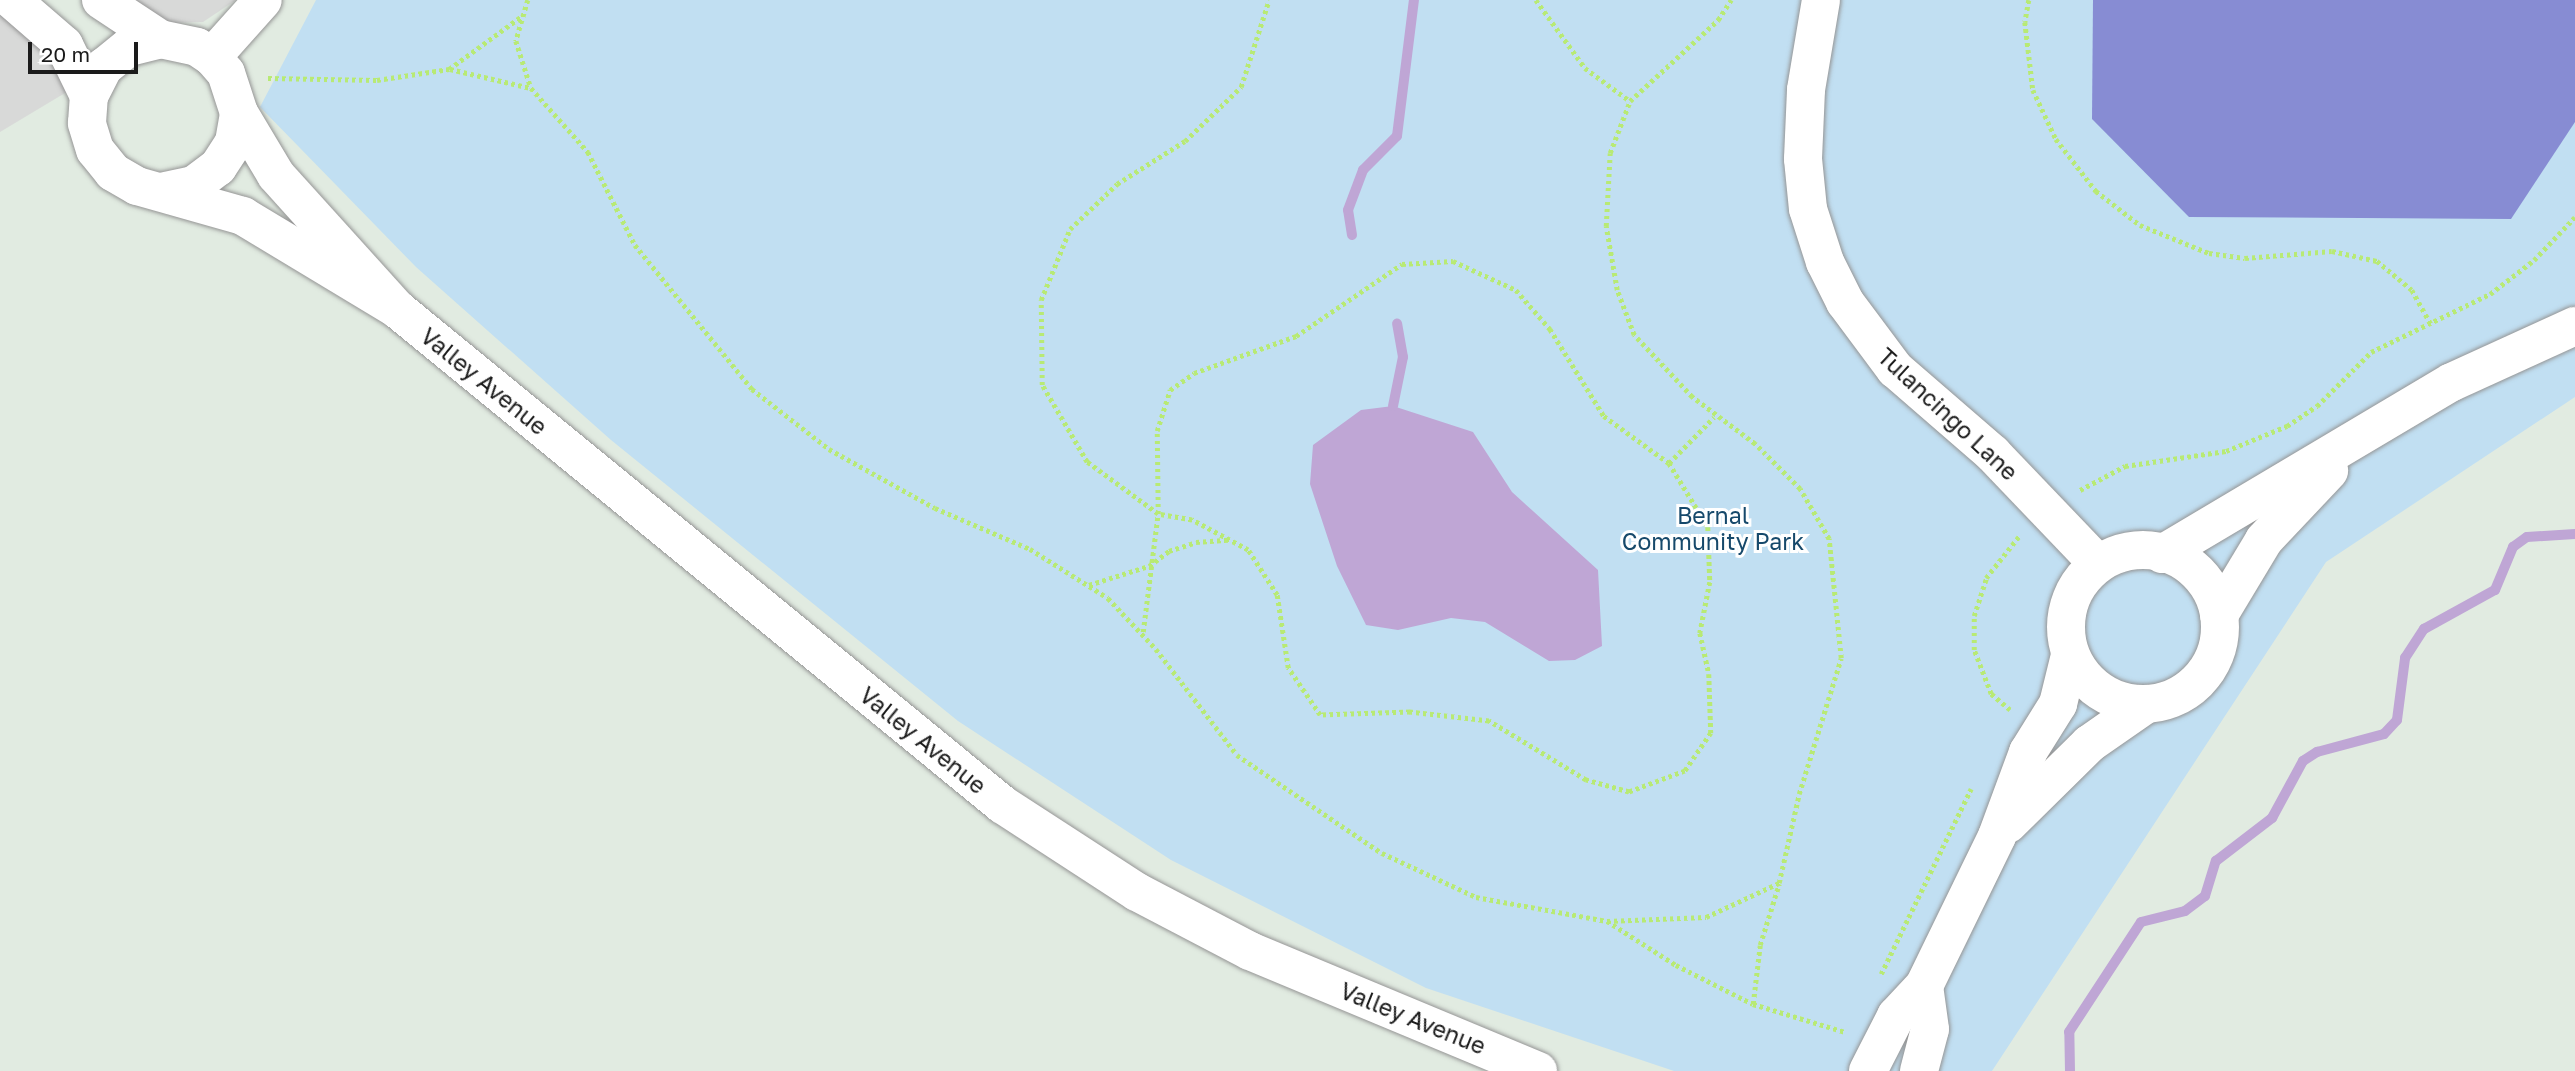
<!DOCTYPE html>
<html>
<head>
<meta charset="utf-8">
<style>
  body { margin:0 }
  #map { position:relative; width:2575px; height:1071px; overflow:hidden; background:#e1ebe1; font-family:"Golos Text",sans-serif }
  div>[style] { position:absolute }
  .residential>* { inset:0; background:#d8d9d8 }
  .park>* { inset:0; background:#c1dff2 }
  .pitch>* { inset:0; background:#878cd3 }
  .water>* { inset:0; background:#bfa6d5 }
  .stream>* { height:10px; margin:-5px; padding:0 5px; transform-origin:5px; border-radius:5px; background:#bfa6d5 }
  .path>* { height:4.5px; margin-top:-2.25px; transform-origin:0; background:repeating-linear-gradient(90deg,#b8ea74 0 3.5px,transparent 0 7px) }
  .roads { filter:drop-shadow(0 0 2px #959595) drop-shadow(0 0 2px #959595) }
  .minor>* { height:38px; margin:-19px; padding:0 19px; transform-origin:19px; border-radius:19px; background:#fff }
  .minor>.ring { margin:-19px; padding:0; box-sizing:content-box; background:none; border:38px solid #fff; border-radius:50% }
  span { translate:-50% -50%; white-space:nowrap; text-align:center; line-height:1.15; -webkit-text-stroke:6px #fff; paint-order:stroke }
  .street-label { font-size:23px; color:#1b1b1b }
  .park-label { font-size:23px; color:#16496b }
  .scale { position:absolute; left:28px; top:42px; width:110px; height:32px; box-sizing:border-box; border:4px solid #1b1b1b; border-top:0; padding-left:9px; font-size:21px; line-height:24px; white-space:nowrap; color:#1b1b1b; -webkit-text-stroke:5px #fff; paint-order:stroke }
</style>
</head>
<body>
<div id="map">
  <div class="residential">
    <i style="clip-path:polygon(127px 0,236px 0,203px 22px,168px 23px)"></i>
    <i style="clip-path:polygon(0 13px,48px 50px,70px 90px,0 132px)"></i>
  </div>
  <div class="park">
    <i style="clip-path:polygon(316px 0,2575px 0,2575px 397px,2326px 562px,1992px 1071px,1674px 1071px,1426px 988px,1171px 860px,958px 721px,611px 440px,416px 267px,260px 107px)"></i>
  </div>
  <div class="pitch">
    <i style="clip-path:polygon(2093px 0,2575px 0,2575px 122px,2511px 219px,2189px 217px,2092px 119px)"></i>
  </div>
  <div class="water">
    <i style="clip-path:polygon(1393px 406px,1473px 432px,1512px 492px,1598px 570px,1602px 646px,1575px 660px,1549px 661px,1485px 622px,1451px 618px,1398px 630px,1366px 625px,1337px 566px,1310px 484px,1313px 445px,1361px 410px)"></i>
  </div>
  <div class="stream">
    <i style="left:1352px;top:235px;width:25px;rotate:-99deg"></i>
    <i style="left:1348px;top:210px;width:43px;rotate:-69.4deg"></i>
    <i style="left:1363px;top:170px;width:48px;rotate:-45deg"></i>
    <i style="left:1397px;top:136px;width:137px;rotate:-82.9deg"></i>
    <i style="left:1393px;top:406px;width:50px;rotate:-78.5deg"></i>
    <i style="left:1403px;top:357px;width:34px;rotate:-100deg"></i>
    <i style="left:2070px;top:1071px;width:39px;rotate:-91deg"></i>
    <i style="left:2069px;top:1032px;width:131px;rotate:-56.8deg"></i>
    <i style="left:2141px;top:922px;width:45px;rotate:-14deg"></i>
    <i style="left:2185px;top:911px;width:25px;rotate:-37deg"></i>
    <i style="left:2205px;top:896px;width:37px;rotate:-73deg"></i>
    <i style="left:2216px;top:861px;width:71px;rotate:-37.5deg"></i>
    <i style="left:2272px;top:818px;width:65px;rotate:-61.5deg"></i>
    <i style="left:2303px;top:761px;width:17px;rotate:-33deg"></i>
    <i style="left:2317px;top:752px;width:69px;rotate:-15deg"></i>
    <i style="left:2384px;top:734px;width:19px;rotate:-47deg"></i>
    <i style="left:2397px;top:720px;width:63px;rotate:-82.6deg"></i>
    <i style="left:2405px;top:658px;width:35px;rotate:-57deg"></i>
    <i style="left:2424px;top:629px;width:81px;rotate:-28.8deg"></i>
    <i style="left:2495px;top:590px;width:47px;rotate:-67.3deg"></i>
    <i style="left:2513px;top:547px;width:17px;rotate:-36deg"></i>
    <i style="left:2527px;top:537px;width:48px;rotate:-3.6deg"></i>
  </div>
  <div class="path">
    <i style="left:528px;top:0;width:43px;rotate:106.3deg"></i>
    <i style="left:516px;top:41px;width:49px;rotate:72.3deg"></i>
    <i style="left:531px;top:88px;width:86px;rotate:48.3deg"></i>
    <i style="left:588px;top:152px;width:104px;rotate:63.2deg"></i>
    <i style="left:635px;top:245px;width:186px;rotate:50.9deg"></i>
    <i style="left:752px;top:389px;width:98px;rotate:37.9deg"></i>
    <i style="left:829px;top:449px;width:121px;rotate:29.1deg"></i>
    <i style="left:935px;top:508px;width:103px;rotate:23.3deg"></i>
    <i style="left:1030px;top:549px;width:92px;rotate:32.1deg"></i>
    <i style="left:1108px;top:598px;width:70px;rotate:46.7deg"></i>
    <i style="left:1156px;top:649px;width:133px;rotate:52.6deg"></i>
    <i style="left:1237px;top:755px;width:175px;rotate:34.1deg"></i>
    <i style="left:1382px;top:853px;width:104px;rotate:25.1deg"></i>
    <i style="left:1476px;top:897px;width:133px;rotate:10.4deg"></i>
    <i style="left:1607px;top:921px;width:99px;rotate:-2.3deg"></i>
    <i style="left:1706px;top:917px;width:81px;rotate:-25deg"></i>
    <i style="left:1779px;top:883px;width:91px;rotate:-77.3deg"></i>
    <i style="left:1799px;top:794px;width:142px;rotate:-72.8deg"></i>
    <i style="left:1841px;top:658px;width:120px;rotate:-95.8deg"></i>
    <i style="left:1829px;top:539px;width:58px;rotate:-120.1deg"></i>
    <i style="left:1800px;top:489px;width:64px;rotate:-135deg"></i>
    <i style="left:1755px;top:444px;width:79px;rotate:-143.3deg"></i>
    <i style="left:1692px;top:397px;width:85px;rotate:-133.1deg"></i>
    <i style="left:1634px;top:335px;width:48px;rotate:-110.7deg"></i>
    <i style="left:1617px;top:290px;width:65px;rotate:-99.8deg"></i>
    <i style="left:1606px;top:226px;width:73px;rotate:-86.9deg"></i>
    <i style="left:1610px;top:153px;width:56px;rotate:-69deg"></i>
    <i style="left:1630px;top:101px;width:120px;rotate:-42.6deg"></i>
    <i style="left:1718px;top:20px;width:24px;rotate:-57deg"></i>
    <i style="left:1536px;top:0;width:84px;rotate:54.2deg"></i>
    <i style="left:1585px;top:68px;width:56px;rotate:36.3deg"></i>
    <i style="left:2029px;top:0;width:22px;rotate:100deg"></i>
    <i style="left:2025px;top:22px;width:68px;rotate:83.3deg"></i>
    <i style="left:2033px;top:90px;width:54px;rotate:64.9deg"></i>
    <i style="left:2056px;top:139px;width:66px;rotate:52.4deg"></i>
    <i style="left:2096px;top:191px;width:56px;rotate:37.7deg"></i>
    <i style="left:2140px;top:225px;width:74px;rotate:22.1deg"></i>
    <i style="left:2209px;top:253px;width:36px;rotate:8deg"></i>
    <i style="left:2245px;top:258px;width:87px;rotate:-4.6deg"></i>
    <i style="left:2332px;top:251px;width:46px;rotate:12.5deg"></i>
    <i style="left:2377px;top:261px;width:45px;rotate:39.6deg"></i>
    <i style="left:2412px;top:290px;width:41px;rotate:60.9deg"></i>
    <i style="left:450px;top:69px;width:83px;rotate:13.2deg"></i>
    <i style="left:268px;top:78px;width:109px;rotate:1.1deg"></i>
    <i style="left:377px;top:80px;width:73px;rotate:-8.7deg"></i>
    <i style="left:449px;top:69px;width:90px;rotate:-36deg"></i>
    <i style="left:1669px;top:463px;width:64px;rotate:-45.6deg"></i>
    <i style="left:2080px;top:490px;width:51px;rotate:-28.1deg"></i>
    <i style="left:2125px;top:466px;width:102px;rotate:-8.4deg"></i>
    <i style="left:2226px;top:451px;width:66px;rotate:-22.3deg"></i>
    <i style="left:2287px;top:426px;width:36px;rotate:-34deg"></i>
    <i style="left:2317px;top:406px;width:76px;rotate:-45deg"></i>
    <i style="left:2371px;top:352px;width:132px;rotate:-26deg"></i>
    <i style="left:2490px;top:294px;width:56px;rotate:-37.7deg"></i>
    <i style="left:2534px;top:260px;width:59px;rotate:-46.4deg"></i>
    <i style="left:1089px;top:585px;width:63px;rotate:-17.6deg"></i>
    <i style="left:1149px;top:566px;width:25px;rotate:-37deg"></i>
    <i style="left:1169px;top:551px;width:28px;rotate:-18deg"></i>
    <i style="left:1196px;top:542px;width:32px;rotate:-4deg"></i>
    <i style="left:1143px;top:632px;width:119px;rotate:-82.8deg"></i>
    <i style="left:1158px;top:514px;width:83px;rotate:-90.7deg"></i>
    <i style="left:1157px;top:431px;width:43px;rotate:-72.4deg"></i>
    <i style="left:1170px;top:390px;width:29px;rotate:-35deg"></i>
    <i style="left:1194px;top:373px;width:109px;rotate:-19.9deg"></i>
    <i style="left:1296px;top:336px;width:128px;rotate:-34.2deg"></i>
    <i style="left:1402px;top:264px;width:51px;rotate:-3.4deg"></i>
    <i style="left:1453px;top:261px;width:69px;rotate:24.7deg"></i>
    <i style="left:1516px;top:290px;width:52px;rotate:48.9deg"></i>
    <i style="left:1550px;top:329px;width:102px;rotate:58.2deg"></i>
    <i style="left:1604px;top:416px;width:80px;rotate:35.9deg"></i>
    <i style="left:1669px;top:463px;width:75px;rotate:58.6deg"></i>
    <i style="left:1708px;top:527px;width:55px;rotate:87.9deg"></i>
    <i style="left:1710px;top:582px;width:52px;rotate:101.1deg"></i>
    <i style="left:1700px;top:633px;width:42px;rotate:77.6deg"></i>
    <i style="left:1709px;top:674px;width:59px;rotate:88.1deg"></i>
    <i style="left:1711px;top:733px;width:46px;rotate:124.4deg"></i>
    <i style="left:1685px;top:771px;width:60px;rotate:159.4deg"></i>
    <i style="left:1629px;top:792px;width:45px;rotate:-164.4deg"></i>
    <i style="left:1586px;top:780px;width:114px;rotate:-148.7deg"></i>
    <i style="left:1489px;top:721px;width:80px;rotate:-173.5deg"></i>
    <i style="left:1410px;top:712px;width:90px;rotate:178.1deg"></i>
    <i style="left:1320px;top:715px;width:57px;rotate:-124.2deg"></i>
    <i style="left:1288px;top:668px;width:74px;rotate:-98.6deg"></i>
    <i style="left:1277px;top:595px;width:54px;rotate:-122.8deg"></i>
    <i style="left:1248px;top:550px;width:64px;rotate:-151.8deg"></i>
    <i style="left:1192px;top:520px;width:35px;rotate:-170deg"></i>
    <i style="left:1158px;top:514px;width:88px;rotate:-143.8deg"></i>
    <i style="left:1087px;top:462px;width:89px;rotate:-120.3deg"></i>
    <i style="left:1042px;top:385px;width:85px;rotate:-90.7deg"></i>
    <i style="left:1041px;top:300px;width:77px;rotate:-67.8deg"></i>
    <i style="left:1070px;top:229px;width:65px;rotate:-43.8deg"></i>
    <i style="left:1117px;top:184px;width:80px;rotate:-32.3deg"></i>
    <i style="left:1185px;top:141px;width:78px;rotate:-44deg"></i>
    <i style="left:1241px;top:87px;width:91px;rotate:-72.2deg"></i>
    <i style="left:2010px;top:710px;width:25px;rotate:-140deg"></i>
    <i style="left:1991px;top:694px;width:47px;rotate:-111.1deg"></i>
    <i style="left:1974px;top:650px;width:34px;rotate:-90deg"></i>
    <i style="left:1974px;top:616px;width:40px;rotate:-72deg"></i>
    <i style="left:1986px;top:578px;width:55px;rotate:-51.7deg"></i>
    <i style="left:1607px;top:921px;width:82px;rotate:32.5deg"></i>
    <i style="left:1676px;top:965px;width:86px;rotate:26.9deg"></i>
    <i style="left:1753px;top:1004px;width:96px;rotate:16.9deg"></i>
    <i style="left:1881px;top:974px;width:206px;rotate:-64.1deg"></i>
    <i style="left:1753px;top:1004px;width:59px;rotate:-83.2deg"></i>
    <i style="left:1760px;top:945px;width:64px;rotate:-72.7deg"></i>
  </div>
  <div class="roads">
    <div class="minor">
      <i style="left:12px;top:0;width:69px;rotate:40.9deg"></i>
      <i style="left:64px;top:45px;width:57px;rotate:63.9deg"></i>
      <i style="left:101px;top:0;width:71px;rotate:33.5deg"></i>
      <i style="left:1821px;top:0;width:91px;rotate:99.5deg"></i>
      <i style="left:1806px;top:90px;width:69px;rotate:92.5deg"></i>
      <i style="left:1803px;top:159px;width:50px;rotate:84.3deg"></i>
      <i style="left:1808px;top:209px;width:56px;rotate:72.2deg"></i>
      <i style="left:1825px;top:262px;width:45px;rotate:63.4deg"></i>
      <i style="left:1845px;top:302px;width:84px;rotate:53.3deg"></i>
      <i style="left:1895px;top:369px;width:130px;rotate:40.9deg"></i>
      <i style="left:1993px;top:454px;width:152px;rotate:46.3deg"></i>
      <i style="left:212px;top:57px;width:76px;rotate:-48.2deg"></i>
      <i style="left:165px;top:191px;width:30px;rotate:-12deg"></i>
      <i style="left:194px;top:185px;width:30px;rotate:-37deg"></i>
      <i style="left:218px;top:167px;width:30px;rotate:-57deg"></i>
      <i style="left:234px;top:142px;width:29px;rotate:-80deg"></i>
      <i style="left:397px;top:309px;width:180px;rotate:-148.9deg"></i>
      <i style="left:243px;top:216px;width:110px;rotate:-164.2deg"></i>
      <i style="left:137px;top:186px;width:28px;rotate:-150deg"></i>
      <i style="left:113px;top:172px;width:28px;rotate:-129deg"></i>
      <i style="left:95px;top:150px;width:28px;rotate:-107deg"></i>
      <i style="left:87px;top:123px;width:27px;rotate:-86deg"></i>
      <i style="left:89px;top:96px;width:33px;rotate:-63deg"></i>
      <i style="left:104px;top:67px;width:32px;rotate:-39deg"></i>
      <i style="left:129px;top:47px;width:32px;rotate:-14deg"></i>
      <i style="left:160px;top:39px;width:38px;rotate:12deg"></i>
      <i style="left:197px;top:47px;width:18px;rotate:34deg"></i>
      <i style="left:212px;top:57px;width:21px;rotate:49deg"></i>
      <i style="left:226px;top:73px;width:42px;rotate:72deg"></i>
      <i style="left:239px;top:113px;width:72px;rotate:59.2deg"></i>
      <i style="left:276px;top:175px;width:181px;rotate:47.9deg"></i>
      <i style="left:397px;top:309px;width:783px;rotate:39.3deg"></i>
      <i style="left:1003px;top:805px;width:160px;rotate:33deg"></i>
      <i style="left:1137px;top:892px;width:127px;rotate:27.6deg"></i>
      <i style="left:1250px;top:951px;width:312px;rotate:22.6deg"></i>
      <i class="ring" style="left:2066px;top:550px;width:116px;height:116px"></i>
      <i style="left:2162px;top:554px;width:337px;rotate:-30.7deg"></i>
      <i style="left:2452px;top:382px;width:135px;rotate:-24.5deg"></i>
      <i style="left:2219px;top:615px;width:87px;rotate:-59deg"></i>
      <i style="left:2264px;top:540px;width:95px;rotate:-46.7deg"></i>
      <i style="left:2008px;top:824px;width:114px;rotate:-44.6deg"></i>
      <i style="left:2089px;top:744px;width:68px;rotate:-34.9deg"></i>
      <i style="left:1868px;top:1071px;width:62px;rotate:-63deg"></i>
      <i style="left:1896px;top:1016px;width:41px;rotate:-47deg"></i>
      <i style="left:1924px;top:986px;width:167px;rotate:-64deg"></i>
      <i style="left:1997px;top:836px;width:90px;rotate:-69.7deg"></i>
      <i style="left:2028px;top:752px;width:57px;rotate:-58deg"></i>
      <i style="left:2058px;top:704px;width:50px;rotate:-76.2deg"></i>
      <i style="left:1919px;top:1071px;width:43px;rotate:-75.3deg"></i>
      <i style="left:1930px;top:1029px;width:43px;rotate:-97.9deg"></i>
    </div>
  </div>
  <div class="street-label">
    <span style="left:484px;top:381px;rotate:39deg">Valley Avenue</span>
    <span style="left:1948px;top:414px;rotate:43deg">Tulancingo Lane</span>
    <span style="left:923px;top:740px;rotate:39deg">Valley Avenue</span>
    <span style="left:1413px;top:1018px;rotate:22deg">Valley Avenue</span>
  </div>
  <div class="park-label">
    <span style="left:1713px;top:528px">Bernal<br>Community Park</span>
  </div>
  <div class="scale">20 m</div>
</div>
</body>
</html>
